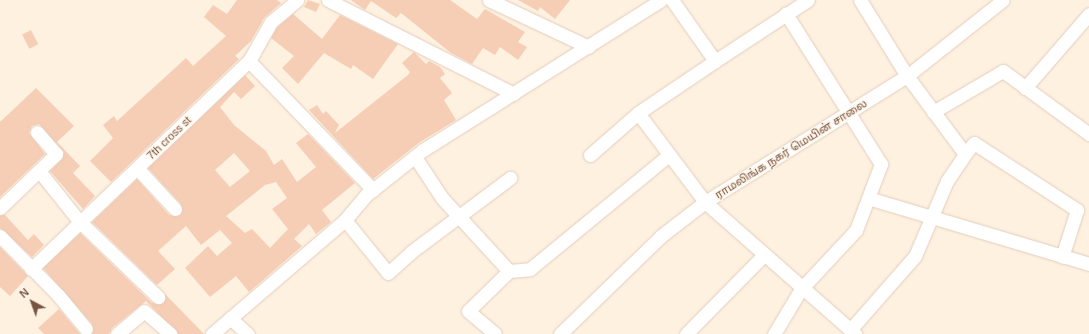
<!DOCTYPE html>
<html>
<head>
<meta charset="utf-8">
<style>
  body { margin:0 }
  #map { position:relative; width:1089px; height:334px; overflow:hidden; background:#fef1e0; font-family:Helvetica,"Noto Sans Tamil",sans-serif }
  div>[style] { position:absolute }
  .building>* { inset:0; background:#f6cdb5; transform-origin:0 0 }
  .roads { filter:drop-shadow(0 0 1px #e3cdbb) drop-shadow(0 0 1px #e3cdbb) }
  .minor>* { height:13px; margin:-6.5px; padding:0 6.5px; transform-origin:6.5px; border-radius:6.5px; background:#fff }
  span { translate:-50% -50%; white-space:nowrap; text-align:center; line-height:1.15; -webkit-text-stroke:3px #fff5e8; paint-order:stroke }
  .street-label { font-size:11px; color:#775545 }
  .north { position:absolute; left:12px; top:282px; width:40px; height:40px; -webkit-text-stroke:3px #fff5e8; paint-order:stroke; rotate:319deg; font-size:11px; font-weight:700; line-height:16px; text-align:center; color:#775545 }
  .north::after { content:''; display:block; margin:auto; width:14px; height:18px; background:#775545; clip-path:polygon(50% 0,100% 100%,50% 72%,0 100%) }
</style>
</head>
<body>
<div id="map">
  <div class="building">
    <i style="clip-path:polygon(237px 0,277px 0,281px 3px,264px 18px,251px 41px,235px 56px,239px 59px,235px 63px,111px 182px,90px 161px,113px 138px,103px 125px,114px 116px,117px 121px,186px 58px,193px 66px,226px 36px,204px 17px,213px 5px,227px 14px)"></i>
    <i style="clip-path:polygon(308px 0,320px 4px,316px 12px,304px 7px)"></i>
    <i style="clip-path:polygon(351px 0,450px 0,477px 19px,485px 9px,525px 32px,518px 42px,527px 47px,518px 60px,500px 47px,495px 55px,483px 48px,472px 64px,451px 53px,401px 13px,396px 18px,371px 1px,365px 10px)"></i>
    <i style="clip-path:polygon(518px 0,570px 0,555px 19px,540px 7px,538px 11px)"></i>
    <i style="clip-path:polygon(293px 14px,322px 39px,340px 15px,398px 44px,373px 79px,353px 65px,351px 69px,324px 53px,298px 84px,282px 68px,294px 56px,271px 38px,277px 27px)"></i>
    <i style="left:31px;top:30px;width:16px;height:10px;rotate:63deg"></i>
    <i style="clip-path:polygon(414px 52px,426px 64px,429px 61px,440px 67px,445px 74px,440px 78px,452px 93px,444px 100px,456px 120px,420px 142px,373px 179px,309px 110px,317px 105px,323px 114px,326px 111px,339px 125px,335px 133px,408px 75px,410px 72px,402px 63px)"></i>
    <i style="clip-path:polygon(evenodd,245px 75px,255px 86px,241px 99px,234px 92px,220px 107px,234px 125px,266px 151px,274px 165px,282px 159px,297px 182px,316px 167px,296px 143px,308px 134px,355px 183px,322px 210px,331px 222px,316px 234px,309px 224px,294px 239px,302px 246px,249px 292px,236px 276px,210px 297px,185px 268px,208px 246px,217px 256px,232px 243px,220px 230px,201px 245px,186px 226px,158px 251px,175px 269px,157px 285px,92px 222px,137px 179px,169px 215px,181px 215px,181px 204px,148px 168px,245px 75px,234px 153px,250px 171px,230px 187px,215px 170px,234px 153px,245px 75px,276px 182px,287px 198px,272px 209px,288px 229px,270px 248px,252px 229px,245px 233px,226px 216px,265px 185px,276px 182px)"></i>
    <i style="clip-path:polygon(36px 88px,74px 126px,57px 142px,80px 166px,73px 173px,95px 196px,83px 209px,50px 171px,62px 159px,64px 152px,39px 124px,32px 126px,29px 133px,45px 154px,0 197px,0 122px)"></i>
    <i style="clip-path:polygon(4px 214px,28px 240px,34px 234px,44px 245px,32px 257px,0 228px,0 216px)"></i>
    <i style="clip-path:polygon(80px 233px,152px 303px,163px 303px,165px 294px,204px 334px,178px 334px,146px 301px,112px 328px,109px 334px,92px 334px,92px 324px,43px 268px)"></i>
    <i style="clip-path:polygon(0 247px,28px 276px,10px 296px,0 287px)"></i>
    <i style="clip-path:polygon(59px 309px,80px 334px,44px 334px,38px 328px)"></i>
  </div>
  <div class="roads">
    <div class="minor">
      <i style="left:328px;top:0;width:208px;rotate:26.8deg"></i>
      <i style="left:489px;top:0;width:110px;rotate:25.2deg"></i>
      <i style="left:672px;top:0;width:75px;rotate:54.8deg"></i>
      <i style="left:715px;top:61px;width:93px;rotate:146deg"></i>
      <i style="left:638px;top:113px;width:111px;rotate:53deg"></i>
      <i style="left:705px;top:202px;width:238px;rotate:-32deg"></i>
      <i style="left:907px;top:76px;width:122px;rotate:-38.4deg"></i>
      <i style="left:249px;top:61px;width:179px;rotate:46.1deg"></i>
      <i style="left:715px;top:61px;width:111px;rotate:-33.3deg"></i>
      <i style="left:1025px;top:88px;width:98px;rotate:-49.1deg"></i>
      <i style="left:933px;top:112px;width:81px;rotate:-30.4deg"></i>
      <i style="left:1003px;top:71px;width:107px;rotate:36.2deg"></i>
      <i style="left:965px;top:154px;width:14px;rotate:-51deg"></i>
      <i style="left:974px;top:143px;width:123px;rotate:33deg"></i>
      <i style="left:1077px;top:210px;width:49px;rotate:107.7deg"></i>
      <i style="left:590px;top:155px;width:64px;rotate:-41.2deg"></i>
      <i style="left:415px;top:157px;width:49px;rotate:56.6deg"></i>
      <i style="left:442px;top:198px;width:99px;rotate:47.5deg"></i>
      <i style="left:509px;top:271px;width:57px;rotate:135.7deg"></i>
      <i style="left:468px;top:311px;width:35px;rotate:40deg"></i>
      <i style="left:137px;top:168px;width:56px;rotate:47.2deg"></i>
      <i style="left:40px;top:172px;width:63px;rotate:51.5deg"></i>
      <i style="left:79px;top:221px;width:110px;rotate:43.9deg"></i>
      <i style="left:868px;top:198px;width:231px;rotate:16.6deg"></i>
      <i style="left:0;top:208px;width:78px;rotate:-44deg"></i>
      <i style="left:56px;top:154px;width:29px;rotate:-131deg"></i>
      <i style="left:345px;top:220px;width:68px;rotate:50.9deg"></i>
      <i style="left:388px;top:273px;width:31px;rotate:-42deg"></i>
      <i style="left:411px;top:252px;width:124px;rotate:-36.8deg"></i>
      <i style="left:0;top:236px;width:83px;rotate:45.5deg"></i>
      <i style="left:58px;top:295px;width:44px;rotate:50.5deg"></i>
      <i style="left:31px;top:269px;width:301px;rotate:-43.7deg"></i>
      <i style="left:249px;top:61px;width:45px;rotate:-60.6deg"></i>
      <i style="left:271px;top:22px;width:34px;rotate:-40deg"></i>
      <i style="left:509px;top:271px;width:21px;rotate:-5deg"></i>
      <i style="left:530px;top:269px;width:180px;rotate:-39.4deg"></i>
      <i style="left:230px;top:318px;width:24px;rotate:42deg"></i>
      <i style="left:850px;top:330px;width:98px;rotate:-48.7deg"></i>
      <i style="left:915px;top:256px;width:82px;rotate:-66.9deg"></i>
      <i style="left:947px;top:181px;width:32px;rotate:-56deg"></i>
      <i style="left:965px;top:154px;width:97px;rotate:-126.6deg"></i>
      <i style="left:907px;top:76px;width:89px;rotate:-121.7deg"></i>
      <i style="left:117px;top:334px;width:35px;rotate:-40deg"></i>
      <i style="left:144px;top:311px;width:35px;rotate:41deg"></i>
      <i style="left:212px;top:334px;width:175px;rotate:-40.6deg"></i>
      <i style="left:345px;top:220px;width:33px;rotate:-50deg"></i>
      <i style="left:366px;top:195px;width:73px;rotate:-38.3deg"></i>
      <i style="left:423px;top:150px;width:281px;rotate:-32.2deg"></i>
      <i style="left:560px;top:334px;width:141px;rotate:-44.1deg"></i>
      <i style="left:661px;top:236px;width:56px;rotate:-37.7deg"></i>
      <i style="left:705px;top:202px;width:200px;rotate:41.3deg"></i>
      <i style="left:686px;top:334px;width:110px;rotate:-45.4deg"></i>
      <i style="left:774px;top:334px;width:52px;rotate:-59deg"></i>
      <i style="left:801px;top:289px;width:81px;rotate:-47deg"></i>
      <i style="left:856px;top:230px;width:71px;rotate:-69.3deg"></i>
      <i style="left:881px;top:164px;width:178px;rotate:-122.3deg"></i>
    </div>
  </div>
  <div class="street-label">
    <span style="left:169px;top:138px;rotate:-44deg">7th cross st</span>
    <span style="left:791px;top:149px;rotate:-32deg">ராமலிங்க நகர் மெயின் சாலை</span>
  </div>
  <div class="north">N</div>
</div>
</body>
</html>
